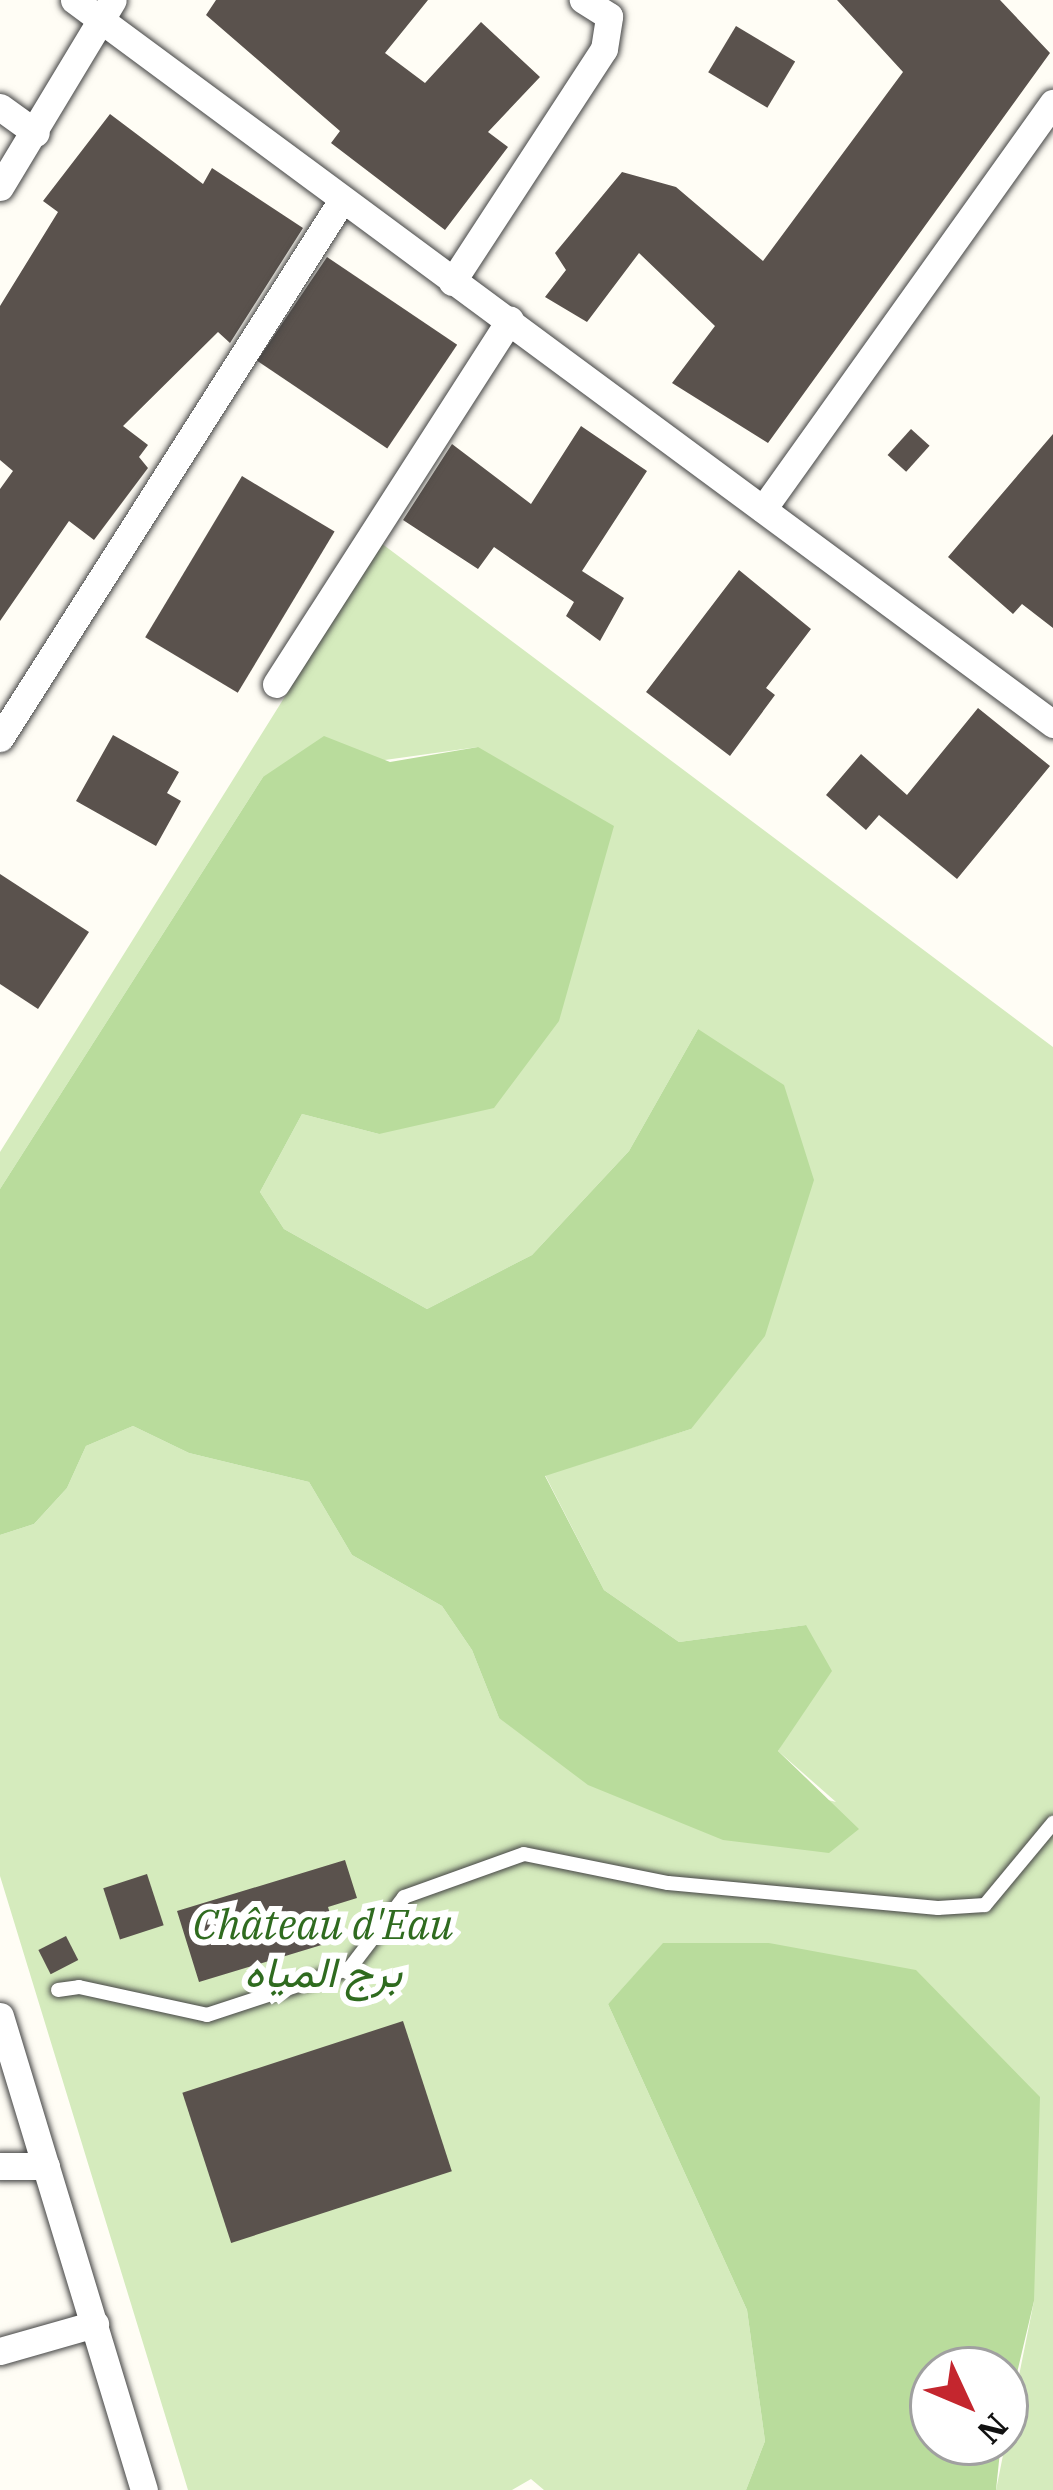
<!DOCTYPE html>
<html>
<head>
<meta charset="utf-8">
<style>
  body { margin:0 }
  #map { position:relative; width:1053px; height:2490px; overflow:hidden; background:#fffdf5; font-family:"IBM Plex Serif",Vazirmatn,serif }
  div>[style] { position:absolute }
  .green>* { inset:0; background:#d5ebbd }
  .forest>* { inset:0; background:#b9dc9c }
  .building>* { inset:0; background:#5a524d; transform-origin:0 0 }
  .roads { filter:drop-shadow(0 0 3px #444) drop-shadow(0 0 3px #444) }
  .service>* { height:14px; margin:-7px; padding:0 7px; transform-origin:7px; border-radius:7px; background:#fff }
  .minor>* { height:27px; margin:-13.5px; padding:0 13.5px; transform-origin:13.5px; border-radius:13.5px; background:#fff }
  span { translate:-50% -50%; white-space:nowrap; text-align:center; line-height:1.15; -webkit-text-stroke:12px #fff; paint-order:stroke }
  .park-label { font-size:42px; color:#2f6b1f; font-style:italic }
  .north { position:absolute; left:909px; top:2346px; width:120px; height:120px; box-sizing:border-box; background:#fff; border:3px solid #a0a0a0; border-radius:50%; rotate:134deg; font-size:33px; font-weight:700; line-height:48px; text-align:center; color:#111 }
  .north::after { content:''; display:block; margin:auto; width:42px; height:54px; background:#c4262e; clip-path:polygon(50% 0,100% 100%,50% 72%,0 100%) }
</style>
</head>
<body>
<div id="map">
  <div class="green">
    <i style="clip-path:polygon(381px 543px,1053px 1047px,1053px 2490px,996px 2490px,1034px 2301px,769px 1943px,664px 1943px,608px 2004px,747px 2310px,765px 2441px,746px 2490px,544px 2490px,531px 2479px,512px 2490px,188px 2490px,0 1876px,0 1535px,34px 1524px,67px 1488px,86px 1446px,133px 1426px,189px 1453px,309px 1482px,352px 1555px,442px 1606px,472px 1650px,499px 1718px,836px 1802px,778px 1751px,799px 1716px,806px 1625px,679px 1642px,604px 1590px,545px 1475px,691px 1429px,698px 1029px,629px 1151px,532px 1255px,427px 1309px,284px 1229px,260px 1192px,302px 1114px,379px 1134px,478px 747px,263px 777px,0 1189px,0 1152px)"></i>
  </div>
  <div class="forest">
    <i style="clip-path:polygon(324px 736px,390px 762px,478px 747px,614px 826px,559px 1021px,494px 1108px,379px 1134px,302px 1114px,260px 1192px,284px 1229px,427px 1309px,532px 1255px,629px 1151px,698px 1029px,784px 1085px,814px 1180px,765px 1336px,691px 1429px,545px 1476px,604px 1590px,679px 1642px,806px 1625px,832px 1671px,778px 1751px,859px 1829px,829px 1853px,723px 1840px,588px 1785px,499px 1718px,472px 1650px,442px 1606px,352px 1555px,309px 1482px,189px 1453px,133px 1426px,86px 1446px,67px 1488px,34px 1524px,0 1535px,0 1189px,263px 777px)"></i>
    <i style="clip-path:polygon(663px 1943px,769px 1943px,916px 1970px,1040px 2097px,1034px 2301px,1005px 2424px,1005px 2370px,933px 2370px,933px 2442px,1001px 2442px,996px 2490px,746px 2490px,765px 2441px,747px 2310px,608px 2004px)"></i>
  </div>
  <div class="building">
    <i style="clip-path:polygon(216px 0,428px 0,385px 53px,425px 83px,481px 22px,540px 77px,488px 132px,508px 147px,445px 230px,331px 143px,340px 131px,206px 15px)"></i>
    <i style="clip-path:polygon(837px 0,1000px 0,1050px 53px,768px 443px,672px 383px,715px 326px,639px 253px,587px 322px,545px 297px,566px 270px,555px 253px,622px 172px,676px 187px,763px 261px,903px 72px)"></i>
    <i style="left:736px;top:26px;width:69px;height:54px;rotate:31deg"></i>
    <i style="clip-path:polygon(110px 114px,203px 184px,212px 168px,303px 228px,230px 343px,218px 332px,123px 426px,148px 445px,139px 457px,148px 468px,94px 540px,69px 521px,0 621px,0 489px,13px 471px,0 460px,0 306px,58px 212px,43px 201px)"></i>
    <i style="left:327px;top:257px;width:157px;height:125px;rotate:34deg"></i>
    <i style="clip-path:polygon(581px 426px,647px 471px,582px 571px,624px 598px,600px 641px,566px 616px,574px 602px,494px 547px,478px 569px,403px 520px,452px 444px,531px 504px)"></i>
    <i style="left:911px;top:429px;width:25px;height:35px;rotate:42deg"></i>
    <i style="clip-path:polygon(1053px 434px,1053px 628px,1022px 604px,1013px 614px,948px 557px)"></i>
    <i style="left:242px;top:476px;width:108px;height:188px;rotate:31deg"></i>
    <i style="clip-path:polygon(739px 570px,811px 629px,766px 688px,775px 695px,730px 756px,646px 692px)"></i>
    <i style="clip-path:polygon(978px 708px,1050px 766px,957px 879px,879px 815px,866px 830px,826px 795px,861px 754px,907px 795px)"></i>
    <i style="clip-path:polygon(113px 735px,179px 772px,167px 793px,181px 801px,156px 846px,76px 801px)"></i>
    <i style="clip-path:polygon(0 874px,89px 932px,38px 1009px,0 984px)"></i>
    <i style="clip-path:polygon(345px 1860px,357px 1898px,328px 1907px,338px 1940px,199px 1982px,177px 1911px)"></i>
    <i style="left:147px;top:1874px;width:54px;height:46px;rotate:72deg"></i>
    <i style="left:66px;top:1936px;width:27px;height:31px;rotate:63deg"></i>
    <i style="left:403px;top:2021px;width:158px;height:232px;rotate:72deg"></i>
  </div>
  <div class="roads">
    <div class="service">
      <i style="left:58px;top:1990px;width:21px;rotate:-8deg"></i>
      <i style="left:79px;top:1987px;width:131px;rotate:12.3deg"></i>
      <i style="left:207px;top:2015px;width:151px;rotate:-18.2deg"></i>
      <i style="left:350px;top:1968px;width:89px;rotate:-52.7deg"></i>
      <i style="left:404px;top:1897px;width:127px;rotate:-19.7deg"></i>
      <i style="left:524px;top:1854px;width:147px;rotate:11.4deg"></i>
      <i style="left:668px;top:1883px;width:271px;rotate:5.3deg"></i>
      <i style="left:938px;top:1908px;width:47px;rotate:-3.7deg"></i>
      <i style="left:985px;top:1905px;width:107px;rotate:-50.3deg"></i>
    </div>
    <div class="minor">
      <i style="left:74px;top:0;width:1218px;rotate:36.48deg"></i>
      <i style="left:0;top:107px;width:44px;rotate:35.8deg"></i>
      <i style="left:0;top:187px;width:218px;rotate:-58.9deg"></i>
      <i style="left:452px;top:282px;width:278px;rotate:-56.9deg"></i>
      <i style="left:604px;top:49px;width:33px;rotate:-81deg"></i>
      <i style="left:609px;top:16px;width:31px;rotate:-148deg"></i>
      <i style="left:763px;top:509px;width:499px;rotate:-54.5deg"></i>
      <i style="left:276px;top:684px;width:433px;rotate:-57.3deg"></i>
      <i style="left:0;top:738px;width:634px;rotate:-57.56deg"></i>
      <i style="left:0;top:2016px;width:495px;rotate:73.1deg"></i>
      <i style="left:0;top:2166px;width:46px"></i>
      <i style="left:0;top:2351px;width:99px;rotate:-15.9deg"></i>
    </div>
  </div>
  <div class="park-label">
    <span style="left:323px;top:1948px">Château d'Eau<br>برج المياه</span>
  </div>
  <div class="north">N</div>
</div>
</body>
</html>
